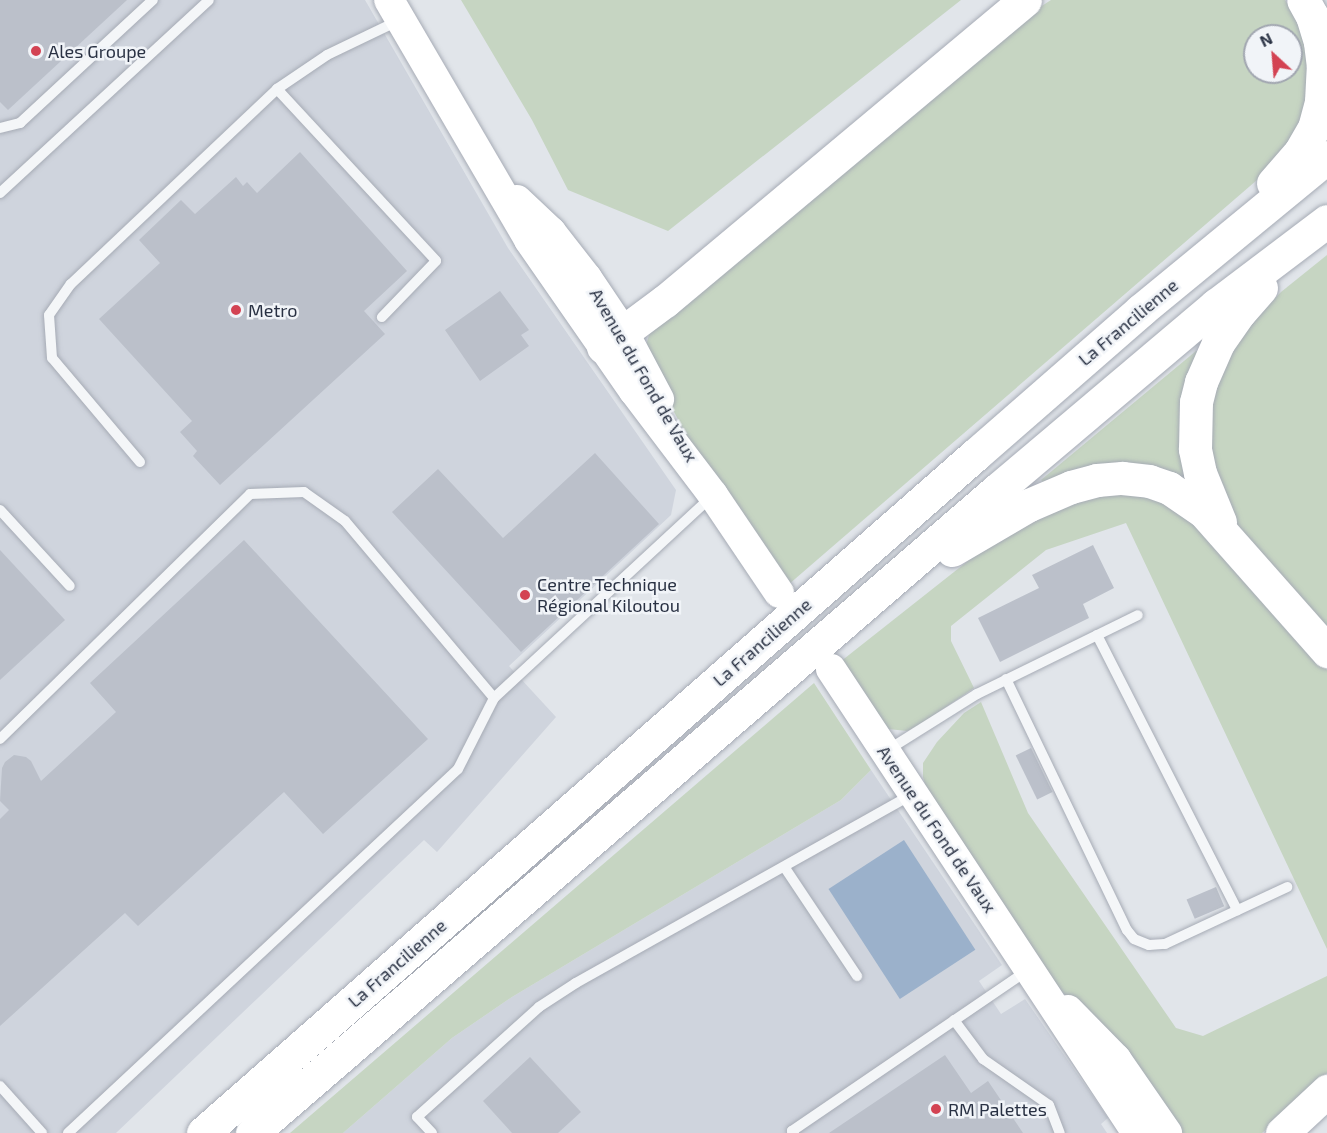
<!DOCTYPE html>
<html>
<head>
<meta charset="utf-8">
<style>
  body { margin:0 }
  #map { position:relative; width:1327px; height:1133px; overflow:hidden; background:#e1e5ea; font-family:"Exo 2",sans-serif }
  div>[style] { position:absolute }
  .built>* { inset:0; background:#cfd4dd }
  .green>* { inset:0; background:#c6d5c2 }
  .water>* { inset:0; background:#9bb1cb; transform-origin:0 0 }
  .building>* { inset:0; background:#bbc0ca; transform-origin:0 0 }
  .roads { filter:drop-shadow(0 0 2px #a6abb5) drop-shadow(0 0 2px #a6abb5) }
  .lane>* { height:10px; margin:-5px; padding:0 5px; transform-origin:5px; border-radius:5px; background:#f4f6f8 }
  .secondary>* { height:30px; margin:-15px; padding:0 15px; transform-origin:15px; border-radius:15px; background:#fff }
  .highway>* { height:33px; margin:-16.5px; padding:0 16.5px; transform-origin:16.5px; border-radius:16.5px; background:#fff }
  .dots>* { width:16px; height:16px; translate:-50% -50%; box-sizing:border-box; border:3px solid #f1f4f8; border-radius:50% }
  span { translate:-50% -50%; white-space:nowrap; text-align:center; line-height:1.15; -webkit-text-stroke:5px #f1f4f8; paint-order:stroke }
  .poi-label { font-size:18px; color:#293143 }
  .left { translate:0 -50%; text-align:left }
  .street-label { font-size:18px; color:#293143 }
  .north { position:absolute; left:1243px; top:24px; width:60px; height:60px; box-sizing:border-box; background:#f1f4f8; border:2px solid #a1a6b0; border-radius:50%; rotate:334deg; font-size:16px; font-weight:700; line-height:24px; text-align:center; color:#293143 }
  .north::after { content:''; display:block; margin:auto; width:21px; height:27px; background:#d34353; clip-path:polygon(50% 0,100% 100%,50% 72%,0 100%) }
</style>
</head>
<body>
<div id="map">
  <div class="built">
    <i style="clip-path:polygon(0 0,365px 0,508px 248px,676px 490px,671px 515px,509px 666px,556px 717px,437px 852px,424px 840px,116px 1133px,0 1133px)"></i>
    <i style="clip-path:polygon(871px 770px,1002px 965px,979px 981px,1001px 1014px,1025px 999px,1108px 1118px,1101px 1124px,1107px 1133px,343px 1133px,452px 1038px,512px 997px,841px 800px)"></i>
  </div>
  <div class="green">
    <i style="clip-path:polygon(461px 0,961px 0,668px 231px,568px 190px,532px 120px)"></i>
    <i style="clip-path:polygon(evenodd,1051px 0,1285px 0,1301px 25px,1311px 58px,1305px 115px,1290px 144px,1257px 180px,788px 585px,694px 449px,646px 360px,645px 349px,649px 335px,665px 316px,1031px 13px,1051px 0,1255px 36px,1291px 36px,1291px 72px,1255px 72px,1255px 36px)"></i>
    <i style="clip-path:polygon(1327px 255px,1327px 632px,1253px 548px,1214px 491px,1207px 405px,1235px 340px,1281px 292px)"></i>
    <i style="clip-path:polygon(1196px 351px,1201px 353px,1190px 481px,1047px 486px,1041px 480px)"></i>
    <i style="clip-path:polygon(1089px 492px,1149px 493px,1202px 528px,1327px 670px,1327px 949px,1126px 523px,1046px 550px,951px 626px,951px 641px,974px 688px,915px 728px,907px 731px,888px 729px,840px 662px,1016px 523px)"></i>
    <i style="clip-path:polygon(814px 683px,871px 770px,841px 800px,512px 997px,452px 1038px,343px 1133px,290px 1133px)"></i>
    <i style="clip-path:polygon(981px 702px,1028px 813px,1176px 1028px,1203px 1036px,1327px 976px,1327px 1073px,1292px 1108px,1262px 1133px,1176px 1133px,1094px 1021px,1063px 993px,1045px 968px,928px 796px,923px 777px,923px 763px,937px 742px,964px 713px)"></i>
  </div>
  <div class="water">
    <i style="left:904px;top:840px;width:131px;height:90px;rotate:57deg"></i>
  </div>
  <div class="building">
    <i style="clip-path:polygon(0 0,127px 0,8px 110px,0 102px)"></i>
    <i style="clip-path:polygon(300px 152px,407px 271px,364px 311px,385px 334px,220px 485px,193px 456px,197px 451px,180px 432px,192px 421px,99px 319px,160px 263px,139px 240px,181px 200px,195px 214px,236px 177px,243px 186px,247px 182px,257px 193px)"></i>
    <i style="clip-path:polygon(500px 291px,529px 330px,521px 335px,529px 346px,480px 381px,445px 330px)"></i>
    <i style="clip-path:polygon(595px 453px,659px 524px,521px 652px,392px 512px,438px 469px,503px 538px)"></i>
    <i style="clip-path:polygon(244px 540px,428px 739px,323px 834px,284px 792px,138px 926px,125px 913px,0 1026px,0 819px,9px 810px,0 801px,2px 768px,5px 762px,14px 755px,26px 757px,31px 761px,41px 781px,116px 712px,90px 683px)"></i>
    <i style="clip-path:polygon(1093px 545px,1114px 588px,1083px 604px,1089px 618px,1000px 662px,978px 618px,1039px 588px,1032px 575px)"></i>
    <i style="clip-path:polygon(0 550px,65px 620px,0 680px)"></i>
    <i style="left:1031px;top:748px;width:49px;height:17px;rotate:64deg"></i>
    <i style="left:1216px;top:887px;width:21px;height:32px;rotate:67deg"></i>
    <i style="clip-path:polygon(945px 1055px,971px 1093px,988px 1081px,1023px 1133px,829px 1133px)"></i>
    <i style="clip-path:polygon(530px 1057px,581px 1112px,558px 1133px,512px 1133px,483px 1101px)"></i>
  </div>
  <div class="roads">
    <div class="lane">
      <i style="left:277px;top:89px;width:234px;rotate:47.2deg"></i>
      <i style="left:436px;top:261px;width:78px;rotate:134deg"></i>
      <i style="left:0;top:128px;width:21px;rotate:-14deg"></i>
      <i style="left:20px;top:123px;width:181px;rotate:-42.8deg"></i>
      <i style="left:0;top:193px;width:284px;rotate:-42.7deg"></i>
      <i style="left:140px;top:462px;width:136px;rotate:-130.2deg"></i>
      <i style="left:52px;top:358px;width:43px;rotate:-94deg"></i>
      <i style="left:49px;top:315px;width:38px;rotate:-55deg"></i>
      <i style="left:71px;top:284px;width:284px;rotate:-43.4deg"></i>
      <i style="left:277px;top:89px;width:60px;rotate:-34.2deg"></i>
      <i style="left:327px;top:55px;width:79px;rotate:-25.6deg"></i>
      <i style="left:0;top:510px;width:103px;rotate:47.4deg"></i>
      <i style="left:1097px;top:635px;width:309px;rotate:63deg"></i>
      <i style="left:1006px;top:679px;width:279px;rotate:64.3deg"></i>
      <i style="left:1127px;top:930px;width:11px;rotate:52deg"></i>
      <i style="left:1134px;top:939px;width:16px;rotate:22deg"></i>
      <i style="left:1149px;top:945px;width:16px;rotate:-4deg"></i>
      <i style="left:1165px;top:944px;width:135px;rotate:-25deg"></i>
      <i style="left:0;top:739px;width:350px;rotate:-44.4deg"></i>
      <i style="left:250px;top:494px;width:54px;rotate:-2.1deg"></i>
      <i style="left:304px;top:492px;width:50px;rotate:35.3deg"></i>
      <i style="left:345px;top:521px;width:231px;rotate:49.9deg"></i>
      <i style="left:494px;top:698px;width:296px;rotate:-42.8deg"></i>
      <i style="left:886px;top:751px;width:107px;rotate:-32.1deg"></i>
      <i style="left:977px;top:694px;width:179px;rotate:-26.1deg"></i>
      <i style="left:785px;top:868px;width:130px;rotate:56.3deg"></i>
      <i style="left:954px;top:1020px;width:49px;rotate:53.4deg"></i>
      <i style="left:983px;top:1059px;width:80px;rotate:34.9deg"></i>
      <i style="left:1049px;top:1105px;width:30px;rotate:69deg"></i>
      <i style="left:0;top:1086px;width:63px;rotate:48.2deg"></i>
      <i style="left:68px;top:1133px;width:533px;rotate:-43.03deg"></i>
      <i style="left:458px;top:769px;width:80px;rotate:-63.1deg"></i>
      <i style="left:432px;top:1133px;width:22px;rotate:-133deg"></i>
      <i style="left:417px;top:1117px;width:164px;rotate:-42deg"></i>
      <i style="left:539px;top:1007px;width:44px;rotate:-33deg"></i>
      <i style="left:576px;top:983px;width:384px;rotate:-29.3deg"></i>
      <i style="left:794px;top:1133px;width:3px;rotate:-135deg"></i>
      <i style="left:792px;top:1131px;width:286px;rotate:-34.3deg"></i>
    </div>
    <div class="secondary">
      <i style="left:389px;top:0;width:278px;rotate:59.7deg"></i>
      <i style="left:529px;top:240px;width:184px;rotate:55.2deg"></i>
      <i style="left:634px;top:391px;width:131px;rotate:52.8deg"></i>
      <i style="left:713px;top:495px;width:118px;rotate:56deg"></i>
      <i style="left:517px;top:200px;width:47px;rotate:43.3deg"></i>
      <i style="left:551px;top:232px;width:58px;rotate:52deg"></i>
      <i style="left:587px;top:278px;width:66px;rotate:56.1deg"></i>
      <i style="left:624px;top:333px;width:75px;rotate:62.1deg"></i>
      <i style="left:831px;top:669px;width:556px;rotate:56.6deg"></i>
      <i style="left:1068px;top:1010px;width:69px;rotate:45.6deg"></i>
      <i style="left:1116px;top:1059px;width:90px;rotate:55.4deg"></i>
    </div>
    <div class="highway">
      <i style="left:1273px;top:183px;width:41px;rotate:-48.9deg"></i>
      <i style="left:1300px;top:152px;width:28px;rotate:-60deg"></i>
      <i style="left:1314px;top:128px;width:28px;rotate:-75deg"></i>
      <i style="left:1321px;top:101px;width:34px;rotate:-87deg"></i>
      <i style="left:1323px;top:67px;width:25px;rotate:-97deg"></i>
      <i style="left:1320px;top:42px;width:27px;rotate:-107deg"></i>
      <i style="left:1312px;top:16px;width:18px;rotate:-119deg"></i>
      <i style="left:603px;top:347px;width:77px;rotate:-36.6deg"></i>
      <i style="left:665px;top:301px;width:469px;rotate:-39.9deg"></i>
      <i style="left:1220px;top:522px;width:53px;rotate:-112.2deg"></i>
      <i style="left:1200px;top:473px;width:25px;rotate:-102deg"></i>
      <i style="left:1195px;top:449px;width:47px;rotate:-88.8deg"></i>
      <i style="left:1196px;top:402px;width:21px;rotate:-76deg"></i>
      <i style="left:1201px;top:382px;width:43px;rotate:-66.4deg"></i>
      <i style="left:1218px;top:343px;width:38px;rotate:-55deg"></i>
      <i style="left:1240px;top:312px;width:32px;rotate:-49deg"></i>
      <i style="left:952px;top:550px;width:89px;rotate:-30.3deg"></i>
      <i style="left:1029px;top:505px;width:46px;rotate:-23.2deg"></i>
      <i style="left:1071px;top:487px;width:27px;rotate:-15deg"></i>
      <i style="left:1097px;top:480px;width:25px;rotate:-5deg"></i>
      <i style="left:1122px;top:478px;width:27px;rotate:6deg"></i>
      <i style="left:1149px;top:481px;width:21px;rotate:19deg"></i>
      <i style="left:1169px;top:488px;width:42px;rotate:34.4deg"></i>
      <i style="left:1204px;top:512px;width:186px;rotate:48.5deg"></i>
      <i style="left:203px;top:1133px;width:1027px;rotate:-41.29deg"></i>
      <i style="left:975px;top:455px;width:220px;rotate:-41.1deg"></i>
      <i style="left:1141px;top:310px;width:241px;rotate:-39.4deg"></i>
      <i style="left:252px;top:1133px;width:984px;rotate:-40.8deg"></i>
      <i style="left:997px;top:490px;width:287px;rotate:-40.2deg"></i>
      <i style="left:1216px;top:305px;width:139px;rotate:-37.1deg"></i>
      <i style="left:1282px;top:1133px;width:62px;rotate:-43deg"></i>
    </div>
  </div>
  <div class="dots">
    <i style="left:36px;top:51px;background:#d34353"></i>
    <i style="left:236px;top:310px;background:#d34353"></i>
    <i style="left:525px;top:595px;background:#d34353"></i>
    <i style="left:936px;top:1109px;background:#d34353"></i>
  </div>
  <div class="poi-label">
    <span class="left" style="left:48px;top:51px">Ales Groupe</span>
    <span class="left" style="left:248px;top:310px">Metro</span>
    <span class="left" style="left:537px;top:595px">Centre Technique<br>Régional Kiloutou</span>
    <span class="left" style="left:948px;top:1109px">RM Palettes</span>
  </div>
  <div class="street-label">
    <span style="left:1128px;top:322px;rotate:-40deg">La Francilienne</span>
    <span style="left:644px;top:375px;rotate:60deg">Avenue du Fond de Vaux</span>
    <span style="left:762px;top:642px;rotate:-41deg">La Francilienne</span>
    <span style="left:937px;top:829px;rotate:56deg">Avenue du Fond de Vaux</span>
    <span style="left:397px;top:963px;rotate:-41deg">La Francilienne</span>
  </div>
  <div class="north">N</div>
</div>
</body>
</html>
